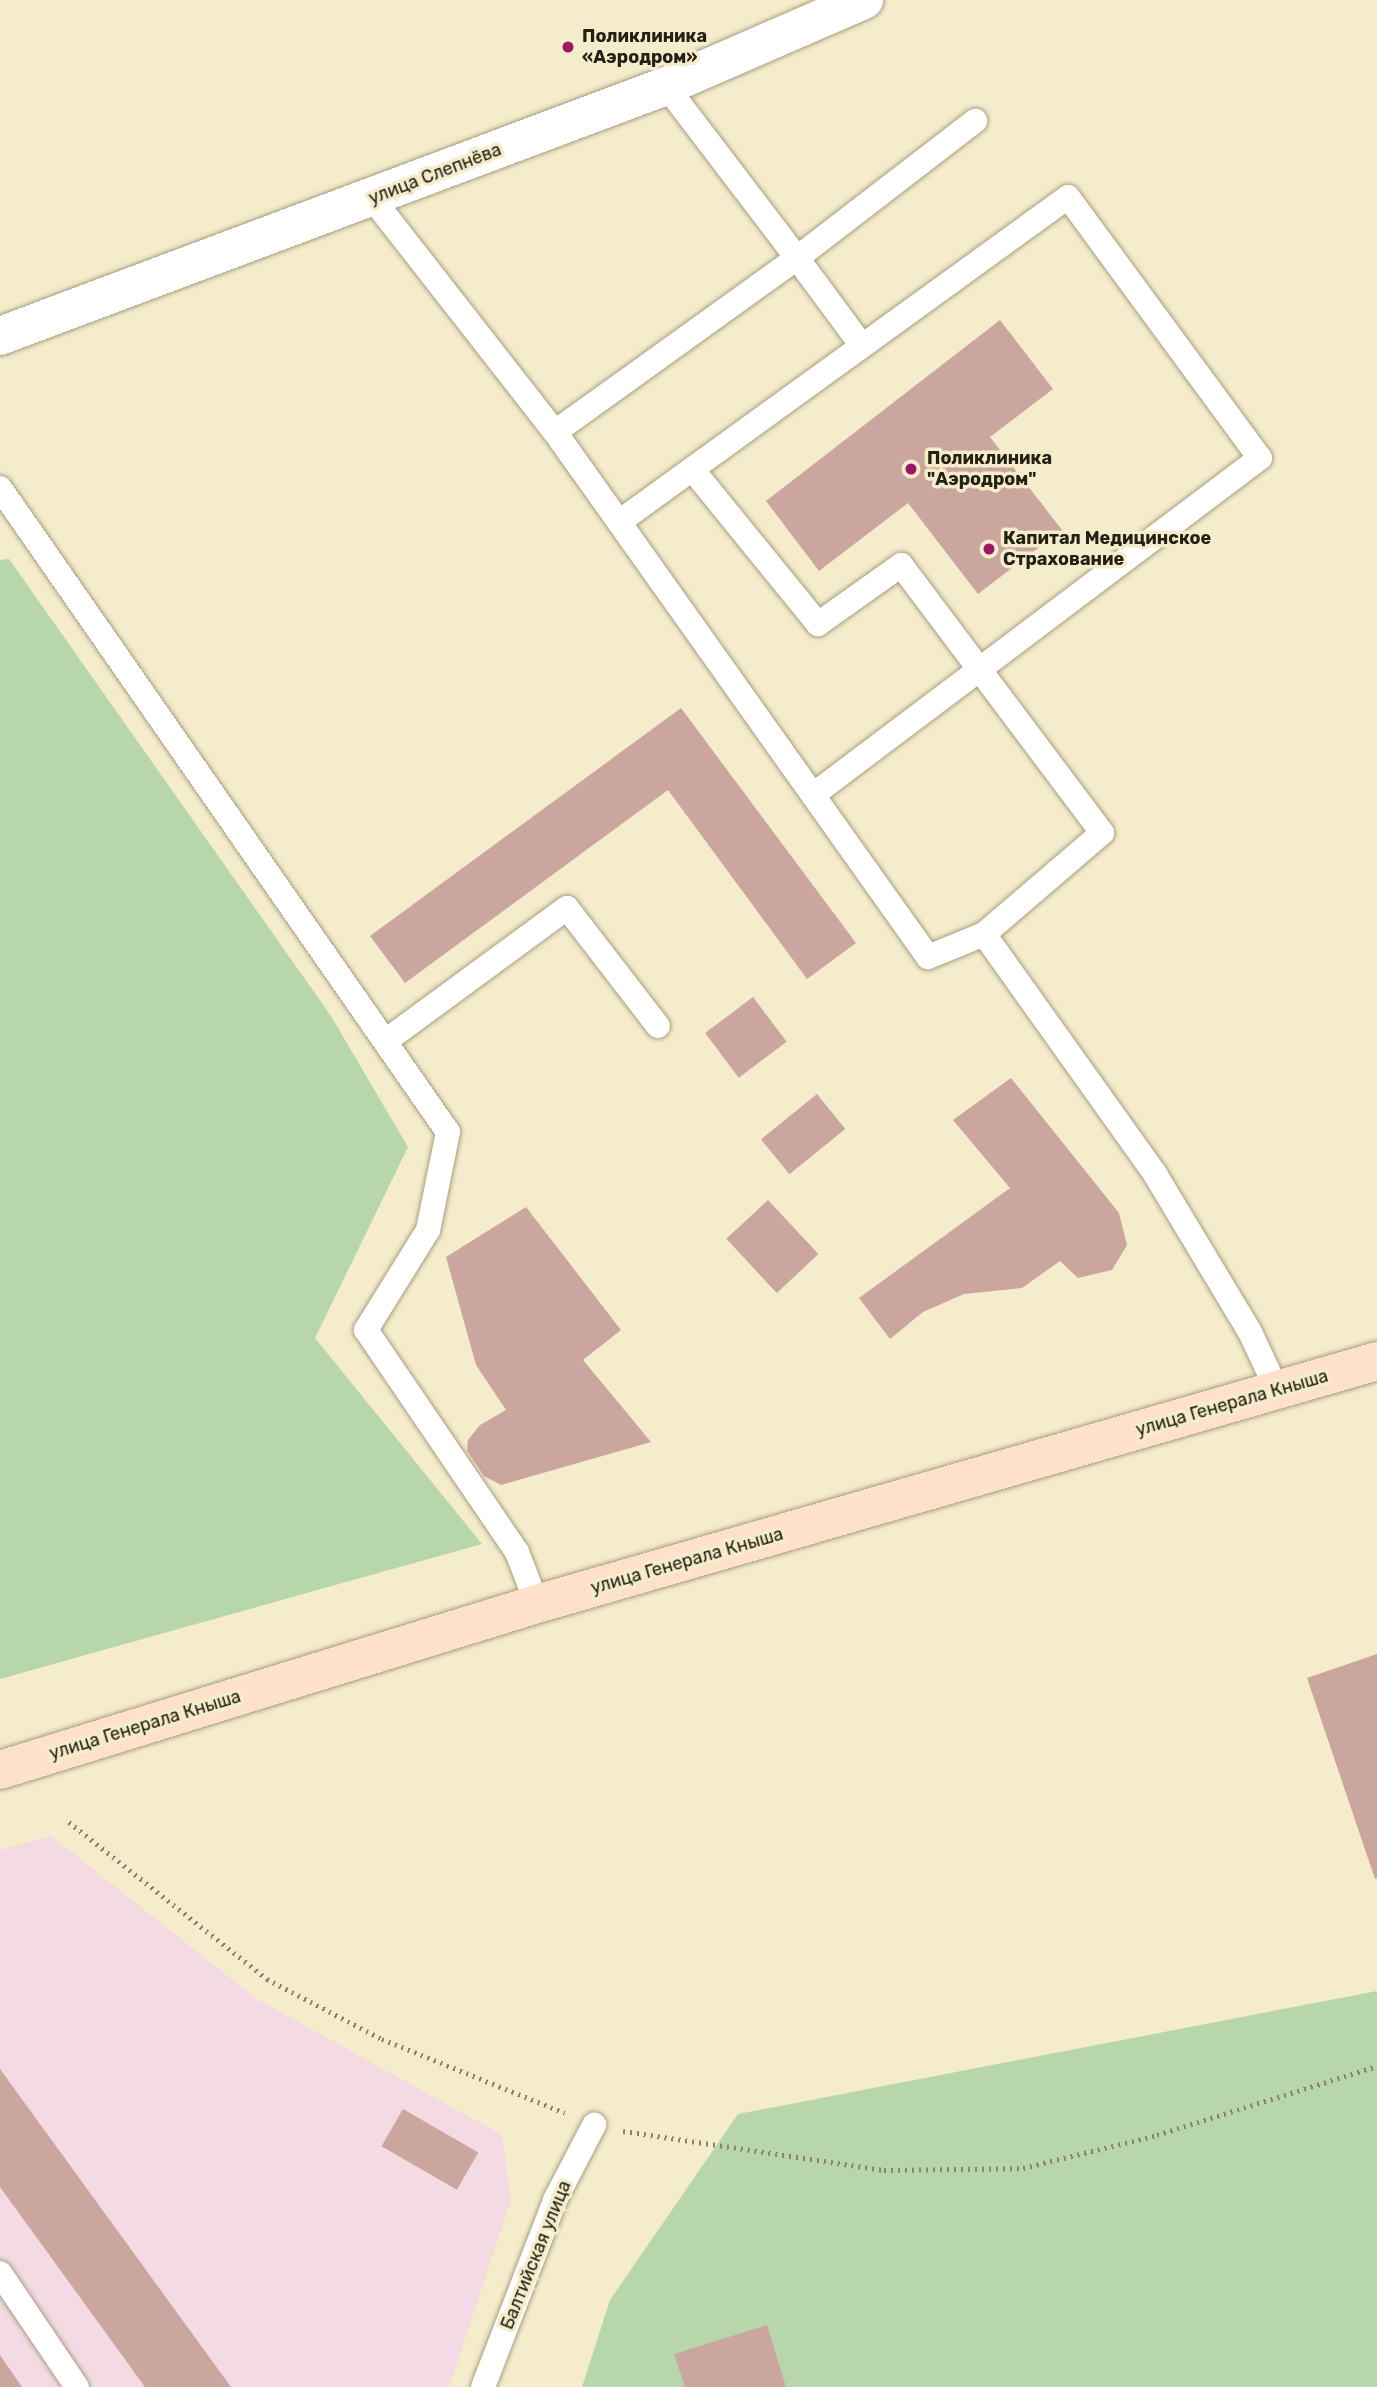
<!DOCTYPE html>
<html>
<head>
<meta charset="utf-8">
<style>
  body { margin:0 }
  #map { position:relative; width:1377px; height:2387px; overflow:hidden; background:#f5eccb; font-family:Rubik,sans-serif }
  div>[style] { position:absolute }
  .commercial>* { inset:0; background:#f4dae2 }
  .green>* { inset:0; background:#b7d7aa }
  .building>* { inset:0; background:#cba69f; transform-origin:0 0 }
  .path>* { height:4.5px; margin-top:-2.25px; transform-origin:0; background:repeating-linear-gradient(90deg,#8a846e 0 2px,transparent 0 7px) }
  .roads { filter:drop-shadow(0 0 2px #a79f80) drop-shadow(0 0 2px #a79f80) }
  .lane>* { height:24px; margin:-12px; padding:0 12px; transform-origin:12px; border-radius:12px; background:#fff }
  .street>* { height:38px; margin:-19px; padding:0 19px; transform-origin:19px; border-radius:19px; background:#fff }
  .secondary>* { height:38px; margin:-19px; padding:0 19px; transform-origin:19px; border-radius:19px; background:#ffe0ca }
  .dots>* { width:19px; height:19px; translate:-50% -50%; box-sizing:border-box; border:4px solid #f5eccb; border-radius:50% }
  span { translate:-50% -50%; white-space:nowrap; text-align:center; line-height:1.15; -webkit-text-stroke:7px #f5eccb; paint-order:stroke }
  .poi-label { font-size:18px; color:#232014; font-weight:700 }
  .left { translate:0 -50%; text-align:left }
  .street-label { font-size:18px; color:#232014 }
</style>
</head>
<body>
<div id="map">
  <div class="commercial">
    <i style="clip-path:polygon(51px 1836px,257px 1999px,502px 2135px,511px 2200px,449px 2387px,0 2387px,0 1850px)"></i>
  </div>
  <div class="green">
    <i style="clip-path:polygon(9px 559px,331px 1016px,408px 1147px,315px 1338px,482px 1544px,0 1679px,0 560px)"></i>
    <i style="clip-path:polygon(1377px 1991px,1377px 2387px,582px 2387px,610px 2300px,738px 2114px)"></i>
  </div>
  <div class="building">
    <i style="clip-path:polygon(1000px 320px,1053px 389px,990px 437px,1062px 530px,978px 594px,908px 503px,819px 571px,766px 501px)"></i>
    <i style="clip-path:polygon(681px 708px,856px 943px,807px 979px,668px 790px,405px 983px,370px 936px)"></i>
    <i style="left:753px;top:997px;width:56px;height:60px;rotate:53deg"></i>
    <i style="clip-path:polygon(1011px 1078px,1119px 1213px,1127px 1245px,1112px 1270px,1078px 1278px,1060px 1261px,1022px 1288px,964px 1294px,923px 1312px,890px 1339px,859px 1298px,1010px 1188px,953px 1120px)"></i>
    <i style="left:817px;top:1094px;width:45px;height:72px;rotate:51deg"></i>
    <i style="left:768px;top:1200px;width:74px;height:57px;rotate:47deg"></i>
    <i style="clip-path:polygon(526px 1207px,621px 1330px,583px 1360px,651px 1442px,501px 1485px,484px 1476px,467px 1451px,468px 1440px,480px 1425px,506px 1410px,476px 1365px,446px 1257px)"></i>
    <i style="clip-path:polygon(1377px 1654px,1377px 1878px,1375px 1879px,1307px 1678px)"></i>
    <i style="clip-path:polygon(0 2069px,231px 2387px,145px 2387px,0 2187px)"></i>
    <i style="left:403px;top:2109px;width:87px;height:43px;rotate:30deg"></i>
    <i style="clip-path:polygon(767px 2325px,786px 2387px,685px 2387px,674px 2354px)"></i>
    <i style="clip-path:polygon(0 2355px,22px 2387px,0 2387px)"></i>
  </div>
  <div class="path">
    <i style="left:69px;top:1822px;width:253px;rotate:38.4deg"></i>
    <i style="left:267px;top:1979px;width:130px;rotate:27.6deg"></i>
    <i style="left:382px;top:2039px;width:197px;rotate:22deg"></i>
    <i style="left:623px;top:2131px;width:264px;rotate:8.5deg"></i>
    <i style="left:884px;top:2170px;width:139px;rotate:-0.8deg"></i>
    <i style="left:1023px;top:2168px;width:138px;rotate:-13.8deg"></i>
    <i style="left:1157px;top:2135px;width:231px;rotate:-17.4deg"></i>
  </div>
  <div class="roads">
    <div class="lane">
      <i style="left:666px;top:86px;width:216px;rotate:52.7deg"></i>
      <i style="left:797px;top:258px;width:225px;rotate:-37.6deg"></i>
      <i style="left:372px;top:198px;width:297px;rotate:52deg"></i>
      <i style="left:555px;top:432px;width:298px;rotate:-35.7deg"></i>
      <i style="left:797px;top:258px;width:109px;rotate:53.5deg"></i>
      <i style="left:555px;top:432px;width:644px;rotate:54.61deg"></i>
      <i style="left:928px;top:957px;width:61px;rotate:-22.3deg"></i>
      <i style="left:984px;top:934px;width:295px;rotate:54.5deg"></i>
      <i style="left:1155px;top:1174px;width:184px;rotate:59deg"></i>
      <i style="left:1250px;top:1332px;width:64px;rotate:65deg"></i>
      <i style="left:692px;top:469px;width:200px;rotate:50.9deg"></i>
      <i style="left:818px;top:624px;width:102px;rotate:-35.4deg"></i>
      <i style="left:901px;top:565px;width:335px;rotate:53.1deg"></i>
      <i style="left:1102px;top:833px;width:155px;rotate:139.4deg"></i>
      <i style="left:0;top:488px;width:784px;rotate:55.18deg"></i>
      <i style="left:448px;top:1132px;width:100px;rotate:101.5deg"></i>
      <i style="left:428px;top:1230px;width:118px;rotate:121.8deg"></i>
      <i style="left:366px;top:1330px;width:268px;rotate:55.8deg"></i>
      <i style="left:517px;top:1552px;width:56px;rotate:69deg"></i>
      <i style="left:619px;top:522px;width:554px;rotate:-35.9deg"></i>
      <i style="left:1068px;top:197px;width:324px;rotate:53.7deg"></i>
      <i style="left:1260px;top:458px;width:560px;rotate:142.99deg"></i>
      <i style="left:387px;top:1040px;width:223px;rotate:-36.3deg"></i>
      <i style="left:567px;top:908px;width:149px;rotate:52.4deg"></i>
      <i style="left:0;top:2273px;width:138px;rotate:56deg"></i>
      <i style="left:483px;top:2387px;width:200px;rotate:-68.9deg"></i>
      <i style="left:555px;top:2200px;width:85px;rotate:-62.5deg"></i>
    </div>
    <div class="street">
      <i style="left:0;top:336px;width:711px;rotate:-20.57deg"></i>
      <i style="left:666px;top:86px;width:216px;rotate:-23.5deg"></i>
    </div>
    <div class="secondary">
      <i style="left:0;top:1770px;width:562px;rotate:-17.18deg"></i>
      <i style="left:537px;top:1604px;width:874px;rotate:-16.13deg"></i>
    </div>
  </div>
  <div class="dots">
    <i style="left:568px;top:47px;background:#9d1767"></i>
    <i style="left:911px;top:469px;background:#9d1767"></i>
    <i style="left:989px;top:549px;background:#9d1767"></i>
  </div>
  <div class="poi-label">
    <span class="left" style="left:582px;top:47px">Поликлиника<br>«Аэродром»</span>
    <span class="left" style="left:927px;top:469px">Поликлиника<br>"Аэродром"</span>
    <span class="left" style="left:1003px;top:549px">Капитал Медицинское<br>Страхование</span>
  </div>
  <div class="street-label">
    <span style="left:435px;top:174px;rotate:-21deg">улица Слепнёва</span>
    <span style="left:1232px;top:1403px;rotate:-16deg">улица Генерала Кныша</span>
    <span style="left:687px;top:1561px;rotate:-16deg">улица Генерала Кныша</span>
    <span style="left:145px;top:1725px;rotate:-17deg">улица Генерала Кныша</span>
    <span style="left:536px;top:2255px;rotate:-68deg">Балтийская улица</span>
  </div>
</div>
</body>
</html>
